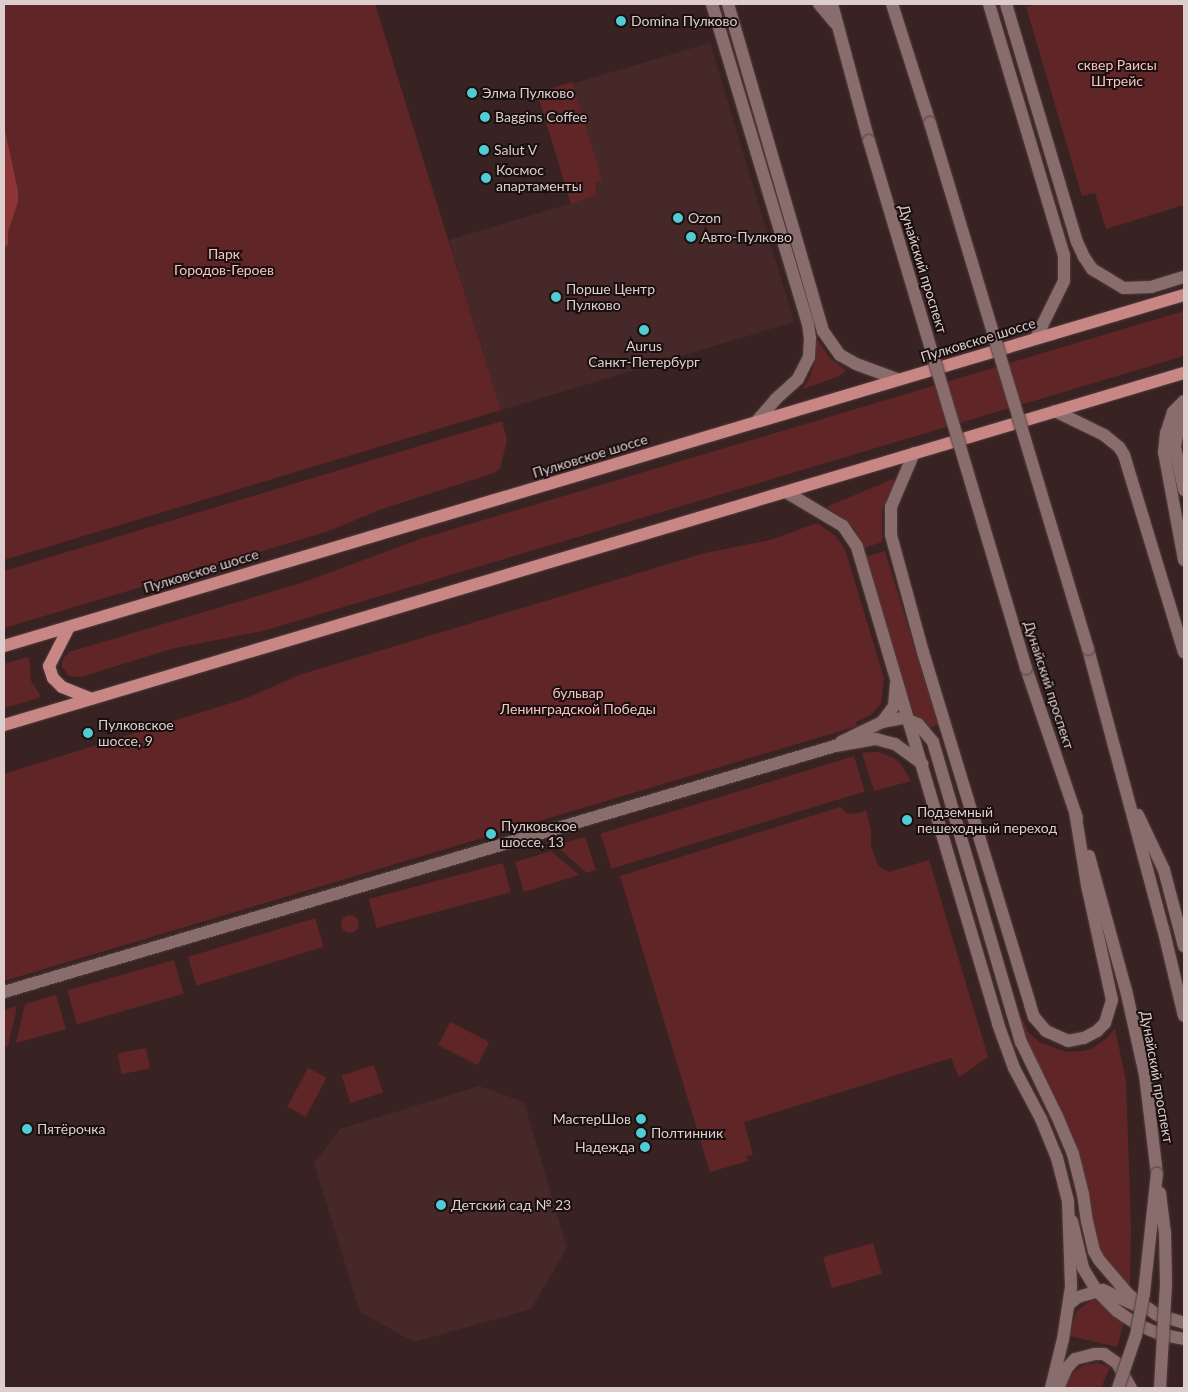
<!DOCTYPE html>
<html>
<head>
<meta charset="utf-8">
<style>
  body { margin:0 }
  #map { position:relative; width:1188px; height:1392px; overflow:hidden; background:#392322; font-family:Lato,sans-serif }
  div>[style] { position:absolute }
  .built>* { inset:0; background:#462828 }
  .green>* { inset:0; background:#602527; transform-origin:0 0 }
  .round { border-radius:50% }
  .water>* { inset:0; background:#8d3437 }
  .roads { filter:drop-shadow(0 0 1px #513e3d) drop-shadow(0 0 1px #513e3d) }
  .street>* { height:12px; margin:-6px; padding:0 6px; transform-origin:6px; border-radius:6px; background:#896d6c }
  .secondary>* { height:12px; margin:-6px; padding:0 6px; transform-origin:6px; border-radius:6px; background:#896d6c }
  .primary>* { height:12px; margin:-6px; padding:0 6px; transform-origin:6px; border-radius:6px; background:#c88685 }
  .bridges { filter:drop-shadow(0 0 1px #513e3d) drop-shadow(0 0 1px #513e3d) }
  .secondary-bridge>* { height:12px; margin:-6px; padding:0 6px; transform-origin:6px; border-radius:6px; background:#896d6c }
  .dots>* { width:14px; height:14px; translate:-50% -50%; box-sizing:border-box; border:2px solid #1a0f0f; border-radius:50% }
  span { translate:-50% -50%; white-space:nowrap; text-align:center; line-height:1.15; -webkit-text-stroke:4px #1a0f0f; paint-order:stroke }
  .poi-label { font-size:14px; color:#ddcecd }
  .left { translate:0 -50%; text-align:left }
  .right { translate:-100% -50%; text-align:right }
  .park-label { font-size:14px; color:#f7c2c0 }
  .street-label { font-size:14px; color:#ddcecd }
  .frame { position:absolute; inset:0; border:5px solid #ddcecd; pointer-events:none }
</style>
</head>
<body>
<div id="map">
  <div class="built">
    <i style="clip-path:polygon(710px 43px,794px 322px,501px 410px,449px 240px,599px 195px,568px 85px)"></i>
    <i style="clip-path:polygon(479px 1086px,524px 1102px,567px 1248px,531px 1309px,414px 1342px,360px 1312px,314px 1163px,340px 1129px)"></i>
  </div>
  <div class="green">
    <i style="clip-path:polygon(4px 4px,375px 4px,501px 410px,4px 560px)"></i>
    <i style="clip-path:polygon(1038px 4px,1184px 4px,1184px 205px,1106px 229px,1095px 193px,1082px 196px,1026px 7px)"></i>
    <i style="clip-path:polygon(572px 82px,602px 180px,595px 183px,598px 195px,571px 204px,537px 93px)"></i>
    <i style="clip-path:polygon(1184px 311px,1184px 356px,263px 631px,171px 649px,81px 677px,69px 676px,62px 667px,63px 659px,69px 652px,301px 583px,423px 538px)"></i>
    <i style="clip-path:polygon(816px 338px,830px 358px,846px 371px,837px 377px,803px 389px,810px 377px,816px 357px)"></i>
    <i style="clip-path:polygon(502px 421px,507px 440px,500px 468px,494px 473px,382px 509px,329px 531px,4px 628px,4px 571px)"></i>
    <i style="clip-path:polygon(893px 479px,895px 482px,882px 510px,882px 542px,864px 548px,855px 530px,842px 517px,826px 507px)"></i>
    <i style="clip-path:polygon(817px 523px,836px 536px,845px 549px,884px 678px,881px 704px,871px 715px,856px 722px,857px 726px,4px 981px,4px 774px,247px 698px,299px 675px,705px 553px,770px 540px)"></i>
    <i style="left:885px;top:551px;width:182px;height:20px;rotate:73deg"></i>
    <i style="clip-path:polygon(27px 657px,29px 659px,31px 681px,40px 695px,39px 698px,4px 708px,4px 664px)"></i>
    <i style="clip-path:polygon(870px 752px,879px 752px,894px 758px,901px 764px,911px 781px,874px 791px,862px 753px)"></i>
    <i style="left:854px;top:756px;width:37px;height:265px;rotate:73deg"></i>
    <i style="clip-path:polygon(840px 807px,847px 813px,856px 814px,866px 810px,871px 831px,871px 847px,879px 867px,889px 872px,929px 860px,988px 1057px,959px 1077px,951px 1058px,744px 1122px,753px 1155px,747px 1156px,748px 1161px,710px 1172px,620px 876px)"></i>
    <i style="clip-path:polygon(585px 837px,596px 870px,587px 873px,555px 845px)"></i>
    <i style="clip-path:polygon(551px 851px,579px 875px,524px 892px,515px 862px)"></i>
    <i style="left:503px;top:863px;width:30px;height:139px;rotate:75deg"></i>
    <i class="round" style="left:341px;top:915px;width:18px;height:18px"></i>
    <i style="left:315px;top:918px;width:30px;height:133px;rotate:73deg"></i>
    <i style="left:174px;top:960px;width:35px;height:111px;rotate:74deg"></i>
    <i style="clip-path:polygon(56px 995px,66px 1029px,16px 1043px,25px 1004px)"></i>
    <i style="clip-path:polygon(17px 1006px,8px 1046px,4px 1047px,4px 1010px)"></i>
    <i style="clip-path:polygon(1022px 1018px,1028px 1032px,1039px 1042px,1066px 1052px,1084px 1051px,1093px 1048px,1106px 1039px,1115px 1028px,1126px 1082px,1131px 1228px,1130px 1286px,1121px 1279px,1103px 1258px,1096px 1238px,1085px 1178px,1072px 1136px,1037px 1064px,1019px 1019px)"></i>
    <i style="left:450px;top:1022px;width:44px;height:26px;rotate:27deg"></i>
    <i style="left:146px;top:1048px;width:21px;height:29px;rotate:79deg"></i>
    <i style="left:374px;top:1065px;width:29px;height:34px;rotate:72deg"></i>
    <i style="left:308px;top:1068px;width:21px;height:44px;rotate:28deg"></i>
    <i style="left:873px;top:1243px;width:32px;height:52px;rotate:74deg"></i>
    <i style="clip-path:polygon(1091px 1300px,1095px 1300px,1124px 1321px,1117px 1347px,1070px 1336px,1076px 1312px)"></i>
    <i style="clip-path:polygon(1097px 1363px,1110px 1367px,1101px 1388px,1063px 1388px,1068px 1379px,1077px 1369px,1085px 1365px)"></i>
  </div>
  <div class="water">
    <i style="clip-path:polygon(4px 126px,18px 191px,18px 202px,8px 232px,8px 245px,4px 247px)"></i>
  </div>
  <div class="roads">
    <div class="street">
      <i style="left:1183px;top:402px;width:46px;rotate:100.1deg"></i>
      <i style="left:1175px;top:447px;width:44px;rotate:78.2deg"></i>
      <i style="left:882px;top:722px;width:20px;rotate:-53deg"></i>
      <i style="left:894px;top:706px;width:22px;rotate:-85deg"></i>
      <i style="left:841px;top:742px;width:46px;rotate:-26deg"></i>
      <i style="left:882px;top:722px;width:21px;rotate:-11deg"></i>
      <i style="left:903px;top:718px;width:16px;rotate:22deg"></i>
      <i style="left:918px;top:724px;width:23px;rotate:50deg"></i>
      <i style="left:933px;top:742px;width:313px;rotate:73.7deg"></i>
      <i style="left:1021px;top:1042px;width:82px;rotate:64.1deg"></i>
      <i style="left:1057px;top:1116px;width:41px;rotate:67.2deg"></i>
      <i style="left:1073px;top:1154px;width:41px;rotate:76deg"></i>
      <i style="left:1083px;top:1194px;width:27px;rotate:82deg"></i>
      <i style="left:1087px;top:1221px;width:31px;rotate:77deg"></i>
      <i style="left:1094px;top:1251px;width:10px;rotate:61deg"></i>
      <i style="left:1099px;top:1260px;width:46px;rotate:49.4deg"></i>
      <i style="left:1129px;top:1295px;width:37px;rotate:35deg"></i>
      <i style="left:4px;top:992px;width:867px;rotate:-16.49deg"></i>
      <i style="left:835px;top:746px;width:42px;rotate:-9.7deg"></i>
      <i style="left:876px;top:739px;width:20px;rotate:15deg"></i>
      <i style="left:895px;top:744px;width:34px;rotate:36deg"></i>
      <i style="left:1072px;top:1221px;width:48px;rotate:76.8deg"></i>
      <i style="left:1083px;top:1268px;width:26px;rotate:59deg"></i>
      <i style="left:1096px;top:1290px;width:30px;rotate:45deg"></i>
      <i style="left:1117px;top:1311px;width:23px;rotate:34deg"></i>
      <i style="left:1136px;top:1324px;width:25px;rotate:23deg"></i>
      <i style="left:1159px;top:1334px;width:25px;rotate:11deg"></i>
      <i style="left:1069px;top:1304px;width:11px;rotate:-38deg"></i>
      <i style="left:1078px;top:1297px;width:26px;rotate:-16deg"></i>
      <i style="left:1103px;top:1290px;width:38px;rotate:25deg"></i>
      <i style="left:1155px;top:1314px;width:30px;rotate:17deg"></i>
    </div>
    <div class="secondary">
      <i style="left:712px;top:4px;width:334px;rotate:73.3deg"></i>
      <i style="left:808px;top:324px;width:14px;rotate:82deg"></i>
      <i style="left:810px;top:338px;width:19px;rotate:93deg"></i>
      <i style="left:809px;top:357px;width:25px;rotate:117deg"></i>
      <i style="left:798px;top:379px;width:30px;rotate:138deg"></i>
      <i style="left:776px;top:399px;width:30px;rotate:131deg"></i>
      <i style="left:728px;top:4px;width:341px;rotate:73.8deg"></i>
      <i style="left:823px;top:331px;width:29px;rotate:55deg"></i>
      <i style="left:840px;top:355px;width:18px;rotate:29deg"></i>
      <i style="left:856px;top:364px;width:44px;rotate:20.1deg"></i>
      <i style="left:819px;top:4px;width:25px;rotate:50deg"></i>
      <i style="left:832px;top:4px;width:142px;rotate:74.9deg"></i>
      <i style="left:892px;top:4px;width:125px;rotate:72.3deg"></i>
      <i style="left:989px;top:4px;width:262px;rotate:73.4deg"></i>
      <i style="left:1064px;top:255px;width:26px;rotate:90deg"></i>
      <i style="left:1064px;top:281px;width:64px;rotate:116.2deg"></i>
      <i style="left:1006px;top:4px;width:248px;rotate:73.4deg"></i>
      <i style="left:1077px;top:242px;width:17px;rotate:65deg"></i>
      <i style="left:1084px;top:257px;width:14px;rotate:56deg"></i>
      <i style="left:1092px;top:269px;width:37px;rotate:31deg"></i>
      <i style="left:1124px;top:288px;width:27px;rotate:-2deg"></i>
      <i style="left:1151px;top:287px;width:34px;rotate:-17deg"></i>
      <i style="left:1184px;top:401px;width:16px;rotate:135deg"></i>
      <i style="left:1173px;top:412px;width:22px;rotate:108deg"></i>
      <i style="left:1166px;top:433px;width:19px;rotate:96deg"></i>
      <i style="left:1164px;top:452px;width:110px;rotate:79.5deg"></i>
      <i style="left:1055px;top:411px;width:55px;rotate:26.1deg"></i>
      <i style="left:1104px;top:435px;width:19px;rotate:39deg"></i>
      <i style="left:1119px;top:447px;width:9px;rotate:58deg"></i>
      <i style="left:1124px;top:455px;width:206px;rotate:73.1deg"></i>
      <i style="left:914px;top:453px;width:59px;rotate:113.1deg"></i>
      <i style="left:891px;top:507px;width:28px;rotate:90deg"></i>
      <i style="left:891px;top:535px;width:121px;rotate:74.7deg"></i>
      <i style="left:923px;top:652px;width:369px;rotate:73.1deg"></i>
      <i style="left:1030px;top:1005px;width:13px;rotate:72deg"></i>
      <i style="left:1034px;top:1017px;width:18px;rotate:49deg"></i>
      <i style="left:1046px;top:1031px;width:24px;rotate:24deg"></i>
      <i style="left:1068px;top:1041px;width:16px;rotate:-11deg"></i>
      <i style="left:1084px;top:1038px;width:15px;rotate:-28deg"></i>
      <i style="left:1097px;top:1031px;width:11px;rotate:-45deg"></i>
      <i style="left:1105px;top:1023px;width:24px;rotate:-73deg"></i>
      <i style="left:1112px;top:1000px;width:118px;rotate:-102.3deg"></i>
      <i style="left:1087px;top:885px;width:74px;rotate:-99.3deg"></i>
      <i style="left:786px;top:492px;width:66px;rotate:30.8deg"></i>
      <i style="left:843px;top:526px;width:25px;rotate:56deg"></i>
      <i style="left:857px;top:547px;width:497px;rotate:73.5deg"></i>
      <i style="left:998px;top:1024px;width:47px;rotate:70deg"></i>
      <i style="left:1014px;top:1068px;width:58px;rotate:62.1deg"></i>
      <i style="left:1041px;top:1119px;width:42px;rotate:67.7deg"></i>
      <i style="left:1057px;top:1158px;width:44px;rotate:75.7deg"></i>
      <i style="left:1068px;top:1201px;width:86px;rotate:88deg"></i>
      <i style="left:1071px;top:1287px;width:53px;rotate:98.7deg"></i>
      <i style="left:1063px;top:1339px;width:50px;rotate:103.8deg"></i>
      <i style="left:1088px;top:649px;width:289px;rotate:75deg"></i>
      <i style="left:1163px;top:928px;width:90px;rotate:76.6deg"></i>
      <i style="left:1026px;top:668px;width:158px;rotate:71.2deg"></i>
      <i style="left:1138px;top:815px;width:61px;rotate:64.7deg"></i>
      <i style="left:1164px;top:870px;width:79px;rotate:75.3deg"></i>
      <i style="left:1089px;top:856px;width:139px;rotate:74.6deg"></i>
      <i style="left:1126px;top:990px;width:87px;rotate:77.4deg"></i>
      <i style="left:1145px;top:1075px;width:100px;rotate:83.1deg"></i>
      <i style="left:1058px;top:1388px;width:22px;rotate:-66deg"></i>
      <i style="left:1067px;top:1368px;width:12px;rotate:-48deg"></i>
      <i style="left:1075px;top:1359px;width:21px;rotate:-14deg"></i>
      <i style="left:1095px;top:1354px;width:9px"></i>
      <i style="left:1104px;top:1354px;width:16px;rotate:35deg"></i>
      <i style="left:1117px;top:1363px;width:29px;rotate:61deg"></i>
    </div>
    <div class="primary">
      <i style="left:69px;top:627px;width:44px;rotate:117.1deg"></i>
      <i style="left:49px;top:666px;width:13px;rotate:72deg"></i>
      <i style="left:53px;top:678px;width:13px;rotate:45deg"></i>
      <i style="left:62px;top:687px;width:31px;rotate:22deg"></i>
      <i style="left:4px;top:646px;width:1231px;rotate:-16.57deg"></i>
      <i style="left:4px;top:725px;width:1231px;rotate:-16.61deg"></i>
    </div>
  </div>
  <div class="bridges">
    <div class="secondary-bridge">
      <i style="left:930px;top:123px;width:549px;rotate:73.28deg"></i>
      <i style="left:869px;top:141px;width:550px;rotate:73.41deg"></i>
      <i style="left:1160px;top:1193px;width:39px;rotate:83deg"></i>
      <i style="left:1165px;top:1232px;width:52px;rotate:88.9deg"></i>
      <i style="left:1166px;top:1284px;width:104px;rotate:93.3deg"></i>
      <i style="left:1118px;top:1388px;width:56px;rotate:-71.2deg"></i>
      <i style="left:1136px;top:1335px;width:43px;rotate:-79.2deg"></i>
      <i style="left:1144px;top:1293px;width:120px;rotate:-83.8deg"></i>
    </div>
  </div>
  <div class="dots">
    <i style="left:621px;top:21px;background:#51ccd4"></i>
    <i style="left:472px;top:93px;background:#51ccd4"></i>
    <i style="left:485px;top:117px;background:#51ccd4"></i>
    <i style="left:484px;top:150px;background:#51ccd4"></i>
    <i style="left:486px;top:178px;background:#51ccd4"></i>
    <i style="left:678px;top:218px;background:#51ccd4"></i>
    <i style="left:691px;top:237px;background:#51ccd4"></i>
    <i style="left:556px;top:297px;background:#51ccd4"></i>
    <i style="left:644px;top:330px;background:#51ccd4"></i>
    <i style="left:88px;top:733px;background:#51ccd4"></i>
    <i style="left:907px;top:820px;background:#51ccd4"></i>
    <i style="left:491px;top:834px;background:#51ccd4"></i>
    <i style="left:641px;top:1119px;background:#51ccd4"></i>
    <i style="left:27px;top:1129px;background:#51ccd4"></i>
    <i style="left:641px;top:1133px;background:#51ccd4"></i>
    <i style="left:645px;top:1147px;background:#51ccd4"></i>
    <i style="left:441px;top:1205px;background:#51ccd4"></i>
  </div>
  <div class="poi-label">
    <span class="left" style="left:631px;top:21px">Domina Пулково</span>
    <span class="left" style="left:482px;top:93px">Элма Пулково</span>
    <span class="left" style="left:495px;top:117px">Baggins Coffee</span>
    <span class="left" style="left:494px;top:150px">Salut V</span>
    <span class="left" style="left:496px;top:178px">Космос<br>апартаменты</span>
    <span class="left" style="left:688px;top:218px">Ozon</span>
    <span class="left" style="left:701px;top:237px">Авто-Пулково</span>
    <span class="left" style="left:566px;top:297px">Порше Центр<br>Пулково</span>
    <span style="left:644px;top:354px">Aurus<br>Санкт-Петербург</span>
    <span class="left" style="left:98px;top:733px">Пулковское<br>шоссе, 9</span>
    <span class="left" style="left:917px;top:820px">Подземный<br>пешеходный переход</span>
    <span class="left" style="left:501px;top:834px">Пулковское<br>шоссе, 13</span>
    <span class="right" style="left:631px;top:1119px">МастерШов</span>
    <span class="left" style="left:37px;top:1129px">Пятёрочка</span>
    <span class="left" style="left:651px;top:1133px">Полтинник</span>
    <span class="right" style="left:635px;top:1147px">Надежда</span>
    <span class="left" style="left:451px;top:1205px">Детский сад № 23</span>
  </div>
  <div class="park-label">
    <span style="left:1117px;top:73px">сквер Раисы<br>Штрейс</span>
    <span style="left:224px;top:262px">Парк<br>Городов-Героев</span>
    <span style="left:578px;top:701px">бульвар<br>Ленинградской Победы</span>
  </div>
  <div class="street-label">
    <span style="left:923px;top:269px;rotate:73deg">Дунайский проспект</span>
    <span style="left:978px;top:340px;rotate:-17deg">Пулковское шоссе</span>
    <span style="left:590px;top:456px;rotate:-17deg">Пулковское шоссе</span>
    <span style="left:201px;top:571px;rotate:-17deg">Пулковское шоссе</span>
    <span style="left:1049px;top:685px;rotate:72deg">Дунайский проспект</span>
    <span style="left:1157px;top:1077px;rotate:80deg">Дунайский проспект</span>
  </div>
  <div class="frame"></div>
</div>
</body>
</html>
